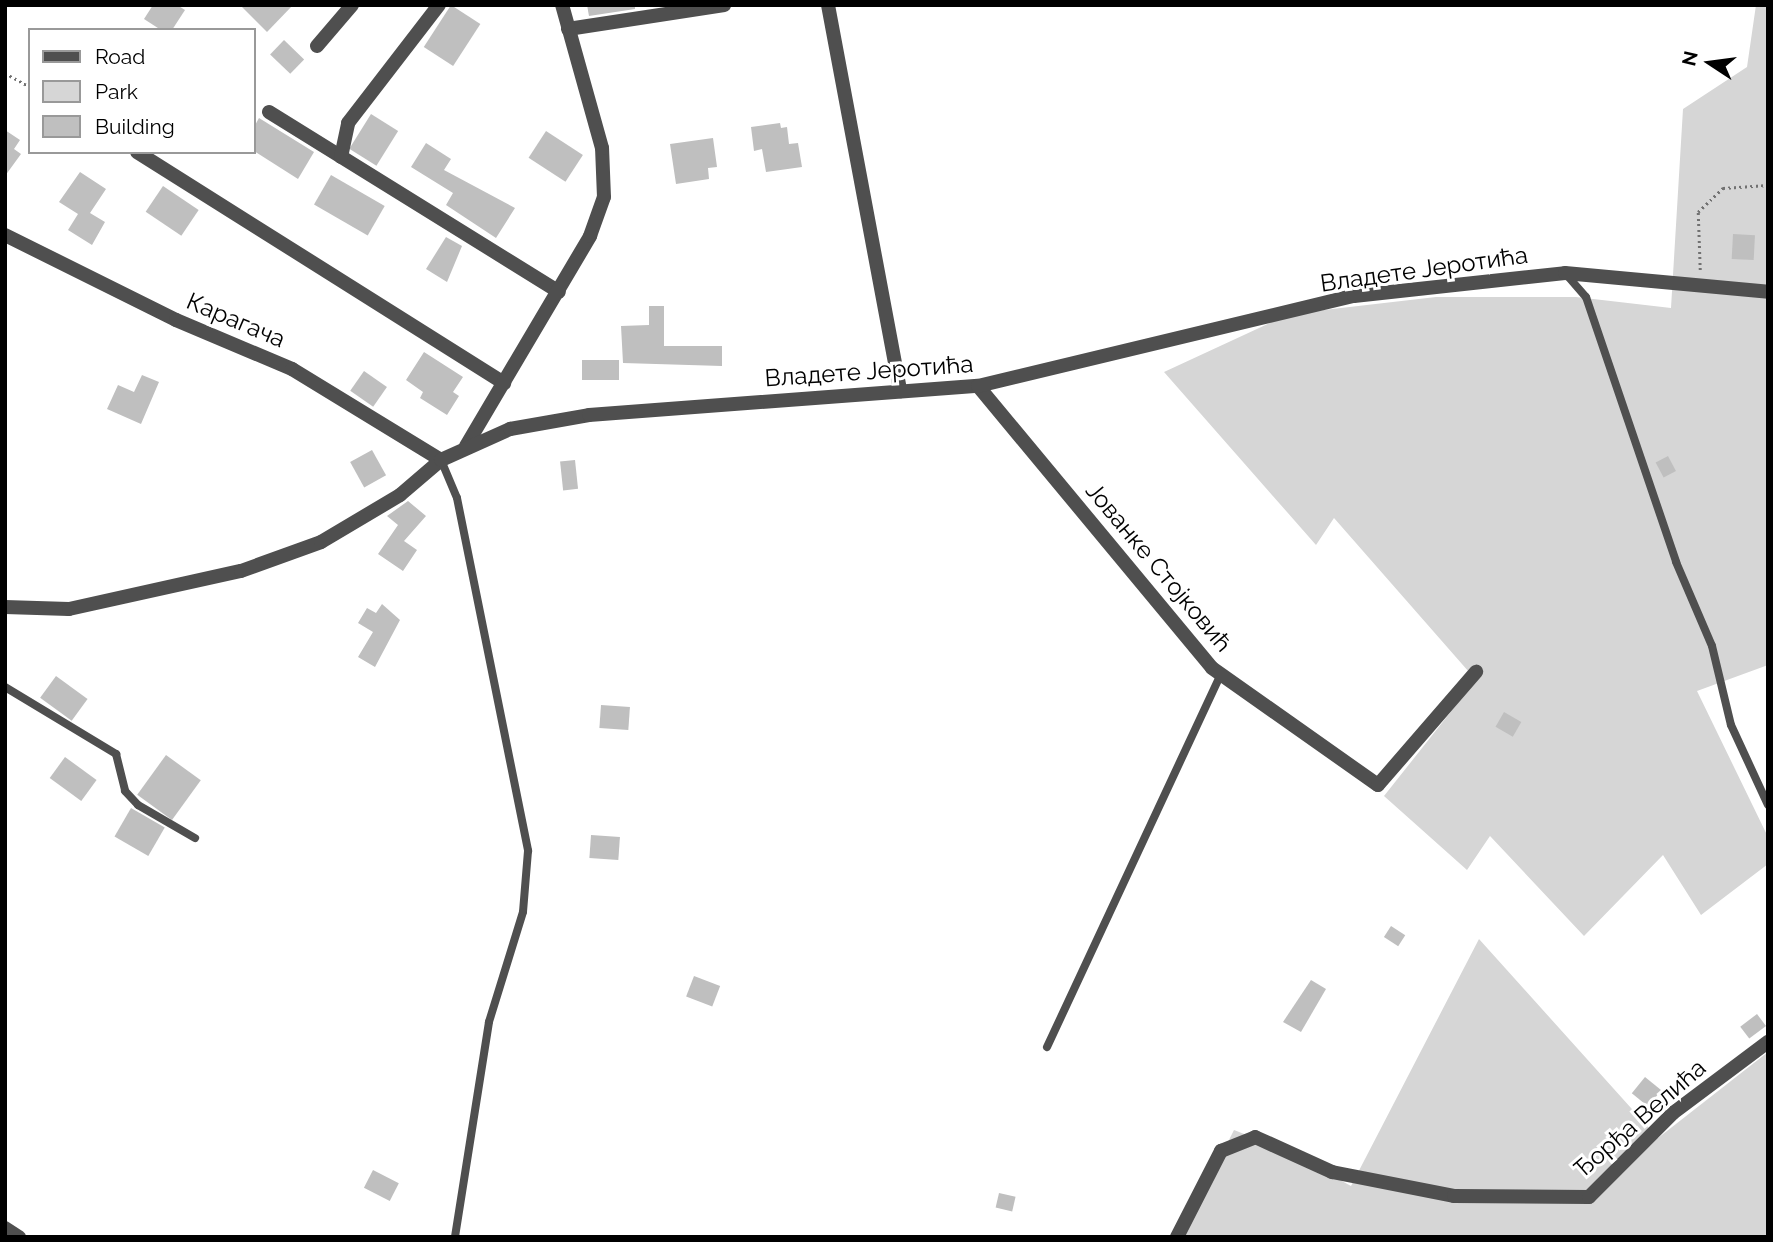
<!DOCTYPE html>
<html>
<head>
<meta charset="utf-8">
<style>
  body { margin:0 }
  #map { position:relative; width:1773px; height:1242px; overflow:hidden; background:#fff; font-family:Raleway,sans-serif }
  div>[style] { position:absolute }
  .green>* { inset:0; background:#d6d6d6 }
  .building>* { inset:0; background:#bfbfbf; transform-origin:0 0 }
  .path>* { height:2.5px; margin-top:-1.25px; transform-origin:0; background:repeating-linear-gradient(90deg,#717171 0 2px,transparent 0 5.5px) }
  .service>* { height:8px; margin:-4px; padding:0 4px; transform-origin:4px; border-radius:4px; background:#4f4f4f }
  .minor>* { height:14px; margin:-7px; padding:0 7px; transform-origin:7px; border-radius:7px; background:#4f4f4f }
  span { translate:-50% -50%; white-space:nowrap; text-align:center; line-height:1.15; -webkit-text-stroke:6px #fff; paint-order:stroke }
  .street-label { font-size:24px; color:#000 }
  .frame { position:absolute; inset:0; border:7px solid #000; pointer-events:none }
  .legend { position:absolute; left:28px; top:28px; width:228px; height:126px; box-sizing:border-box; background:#fff; border:2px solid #999; margin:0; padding:9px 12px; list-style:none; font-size:21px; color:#000 }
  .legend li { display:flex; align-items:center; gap:14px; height:35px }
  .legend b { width:35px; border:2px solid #999 }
  .north { position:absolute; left:1675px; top:28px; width:70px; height:70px; -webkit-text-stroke:5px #fff; paint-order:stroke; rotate:283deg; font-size:19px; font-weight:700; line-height:28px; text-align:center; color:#000 }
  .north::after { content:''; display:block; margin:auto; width:24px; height:32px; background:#000; clip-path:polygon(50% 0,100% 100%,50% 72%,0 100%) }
</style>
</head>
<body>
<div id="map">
  <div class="green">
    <i style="clip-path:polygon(1756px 5px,1768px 5px,1768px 665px,1697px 691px,1768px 837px,1768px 864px,1701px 915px,1663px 855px,1584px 936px,1490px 836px,1467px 870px,1384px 796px,1476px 680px,1334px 518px,1316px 545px,1164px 372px,1289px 314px,1436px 297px,1576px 297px,1671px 308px,1683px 109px,1747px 67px)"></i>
    <i style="clip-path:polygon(1479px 939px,1658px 1138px,1768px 1052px,1768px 1237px,1180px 1237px,1234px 1130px,1285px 1150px,1351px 1186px)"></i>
  </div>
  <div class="building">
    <i style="clip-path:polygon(153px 5px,177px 5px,185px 10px,172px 30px,161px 30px,144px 19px)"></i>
    <i style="clip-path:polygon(240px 5px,293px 5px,267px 32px)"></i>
    <i style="left:451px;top:5px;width:35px;height:50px;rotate:33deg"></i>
    <i style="clip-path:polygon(587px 5px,635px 5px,635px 9px,589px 16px)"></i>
    <i style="left:284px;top:40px;width:28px;height:20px;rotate:44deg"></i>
    <i style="left:371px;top:114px;width:32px;height:41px;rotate:32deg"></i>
    <i style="clip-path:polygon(259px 118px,314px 152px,298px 179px,254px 151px,254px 127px)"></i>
    <i style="clip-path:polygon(780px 123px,781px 128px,787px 127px,789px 144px,798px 143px,802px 167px,766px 172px,762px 149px,754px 151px,751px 127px)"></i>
    <i style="clip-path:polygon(5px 130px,20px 140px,14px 149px,21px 154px,5px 176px)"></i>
    <i style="left:546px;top:131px;width:44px;height:32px;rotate:33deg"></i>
    <i style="clip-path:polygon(713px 138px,717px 167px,708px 168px,709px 179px,676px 184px,670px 144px)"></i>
    <i style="clip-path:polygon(426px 143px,451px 159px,444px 170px,515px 208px,496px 238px,446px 205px,453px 193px,411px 167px)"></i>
    <i style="clip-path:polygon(80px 172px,106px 189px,90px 213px,105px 222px,92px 245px,68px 230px,78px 214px,59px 202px)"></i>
    <i style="left:331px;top:175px;width:62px;height:34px;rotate:30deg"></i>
    <i style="left:163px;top:186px;width:43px;height:31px;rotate:34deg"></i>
    <i style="left:1733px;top:234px;width:22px;height:25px;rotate:3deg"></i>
    <i style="clip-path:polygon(446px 237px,462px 246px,447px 282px,426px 269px)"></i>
    <i style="clip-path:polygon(649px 306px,664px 306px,664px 346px,722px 346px,722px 366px,623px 363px,621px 326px,649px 325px)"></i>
    <i style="clip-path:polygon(424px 352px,463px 377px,453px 392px,459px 396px,447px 415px,420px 398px,423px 392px,406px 380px)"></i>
    <i style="left:582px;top:360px;width:37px;height:20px"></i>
    <i style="left:364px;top:371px;width:28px;height:24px;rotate:35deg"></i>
    <i style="clip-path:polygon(142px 375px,159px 382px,141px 424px,107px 409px,118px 385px,134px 392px)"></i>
    <i style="left:372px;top:450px;width:29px;height:25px;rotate:61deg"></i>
    <i style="left:1668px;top:456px;width:17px;height:14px;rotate:62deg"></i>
    <i style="left:575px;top:460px;width:29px;height:15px;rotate:84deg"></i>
    <i style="clip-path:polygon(408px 501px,426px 516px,404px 541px,417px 550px,403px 571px,378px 554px,398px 525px,387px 516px)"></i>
    <i style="clip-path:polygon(382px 604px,400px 620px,375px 667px,358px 657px,373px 632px,358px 623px,367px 608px,376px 613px)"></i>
    <i style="left:56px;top:676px;width:39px;height:27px;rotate:36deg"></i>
    <i style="left:601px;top:705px;width:29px;height:23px;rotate:4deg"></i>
    <i style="left:1504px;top:712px;width:20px;height:17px;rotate:30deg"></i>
    <i style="left:166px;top:755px;width:43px;height:49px;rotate:36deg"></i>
    <i style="left:65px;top:757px;width:39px;height:26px;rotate:36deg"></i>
    <i style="left:131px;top:808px;width:39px;height:33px;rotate:30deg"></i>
    <i style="left:591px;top:835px;width:29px;height:23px;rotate:4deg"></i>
    <i style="left:1391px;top:926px;width:17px;height:13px;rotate:33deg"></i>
    <i style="left:694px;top:976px;width:28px;height:22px;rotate:21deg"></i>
    <i style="clip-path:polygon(1311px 980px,1326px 989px,1301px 1032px,1283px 1022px)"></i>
    <i style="left:1757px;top:1014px;width:15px;height:21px;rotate:53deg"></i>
    <i style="left:1645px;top:1077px;width:21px;height:21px;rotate:39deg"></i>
    <i style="left:373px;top:1170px;width:29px;height:20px;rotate:27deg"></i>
    <i style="left:999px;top:1193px;width:17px;height:15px;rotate:13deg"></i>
  </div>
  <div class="path">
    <i style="left:5px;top:73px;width:29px;rotate:29deg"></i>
    <i style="left:1700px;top:270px;width:58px;rotate:-92deg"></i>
    <i style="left:1698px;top:212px;width:35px;rotate:-44deg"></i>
    <i style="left:1723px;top:188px;width:45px;rotate:-3.8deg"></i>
  </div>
  <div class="service">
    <i style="left:1565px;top:273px;width:32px;rotate:49deg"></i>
    <i style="left:1586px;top:297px;width:280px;rotate:71.2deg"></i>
    <i style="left:1676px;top:562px;width:91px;rotate:66.8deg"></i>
    <i style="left:1712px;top:646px;width:81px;rotate:76.5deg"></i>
    <i style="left:1731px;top:725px;width:88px;rotate:65.2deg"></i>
    <i style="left:441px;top:460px;width:41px;rotate:67.2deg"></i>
    <i style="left:457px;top:498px;width:360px;rotate:78.6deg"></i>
    <i style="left:528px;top:851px;width:61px;rotate:94.7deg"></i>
    <i style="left:523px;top:912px;width:115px;rotate:107.2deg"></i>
    <i style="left:489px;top:1022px;width:218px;rotate:99deg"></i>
    <i style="left:5px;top:687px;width:130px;rotate:31.1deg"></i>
    <i style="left:116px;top:754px;width:38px;rotate:76deg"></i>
    <i style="left:125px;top:791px;width:19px;rotate:47deg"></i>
    <i style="left:138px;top:805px;width:66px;rotate:30.1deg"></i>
    <i style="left:1047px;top:1047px;width:412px;rotate:-65deg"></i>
  </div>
  <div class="minor">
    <i style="left:828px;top:5px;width:393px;rotate:79.4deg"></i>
    <i style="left:568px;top:29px;width:158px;rotate:-8.7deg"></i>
    <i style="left:317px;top:46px;width:54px;rotate:-49.5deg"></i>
    <i style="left:269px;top:112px;width:341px;rotate:31.8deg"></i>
    <i style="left:137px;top:152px;width:434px;rotate:32.2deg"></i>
    <i style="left:341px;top:157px;width:35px;rotate:-78deg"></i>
    <i style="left:348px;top:123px;width:149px;rotate:-52.4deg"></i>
    <i style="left:5px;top:235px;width:191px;rotate:26.4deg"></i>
    <i style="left:176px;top:320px;width:126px;rotate:22.9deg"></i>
    <i style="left:292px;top:369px;width:175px;rotate:31.4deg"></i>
    <i style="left:978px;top:386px;width:366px;rotate:50.3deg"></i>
    <i style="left:1212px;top:668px;width:203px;rotate:35.2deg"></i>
    <i style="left:1378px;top:785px;width:150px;rotate:-49.1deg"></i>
    <i style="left:466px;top:446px;width:244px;rotate:-59.4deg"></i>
    <i style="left:590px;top:236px;width:41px;rotate:-70.3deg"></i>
    <i style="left:604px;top:197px;width:49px;rotate:-92.3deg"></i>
    <i style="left:602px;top:148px;width:148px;rotate:-105.6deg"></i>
    <i style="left:5px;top:607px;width:64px;rotate:1.8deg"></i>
    <i style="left:69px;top:609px;width:176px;rotate:-12.5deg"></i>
    <i style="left:241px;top:571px;width:85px;rotate:-19.9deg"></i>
    <i style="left:321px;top:542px;width:92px;rotate:-30.7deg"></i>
    <i style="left:400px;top:495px;width:54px;rotate:-40.5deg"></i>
    <i style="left:441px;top:460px;width:76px;rotate:-24.2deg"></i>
    <i style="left:510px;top:429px;width:80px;rotate:-10deg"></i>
    <i style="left:589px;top:415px;width:390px;rotate:-4.3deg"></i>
    <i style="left:978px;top:386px;width:387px;rotate:-13.5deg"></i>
    <i style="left:1354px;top:296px;width:212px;rotate:-6.2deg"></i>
    <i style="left:1565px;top:273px;width:204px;rotate:5.3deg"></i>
    <i style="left:5px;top:1228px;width:17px;rotate:33deg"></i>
    <i style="left:1177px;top:1237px;width:97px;rotate:-62.9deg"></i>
    <i style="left:1221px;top:1151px;width:37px;rotate:-22deg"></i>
    <i style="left:1255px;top:1137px;width:85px;rotate:24.4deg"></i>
    <i style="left:1332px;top:1172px;width:124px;rotate:11.1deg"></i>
    <i style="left:1454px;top:1196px;width:135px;rotate:0.4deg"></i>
    <i style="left:1589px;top:1197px;width:119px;rotate:-45deg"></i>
    <i style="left:1673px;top:1113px;width:119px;rotate:-36.8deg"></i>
  </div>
  <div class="street-label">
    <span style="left:1424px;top:269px;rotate:-8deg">Владете Јеротића</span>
    <span style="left:236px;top:320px;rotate:23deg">Карагача</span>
    <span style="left:869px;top:371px;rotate:-4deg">Владете Јеротића</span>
    <span style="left:1159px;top:567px;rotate:50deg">Јованке Стојковић</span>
    <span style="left:1640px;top:1118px;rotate:-41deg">Ђорђа Велића</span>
  </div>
  <div class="frame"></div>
  <ul class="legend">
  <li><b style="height:9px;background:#4f4f4f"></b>Road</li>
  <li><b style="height:19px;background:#d6d6d6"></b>Park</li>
  <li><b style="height:19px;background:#bfbfbf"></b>Building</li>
  </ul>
  <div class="north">N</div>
</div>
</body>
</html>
